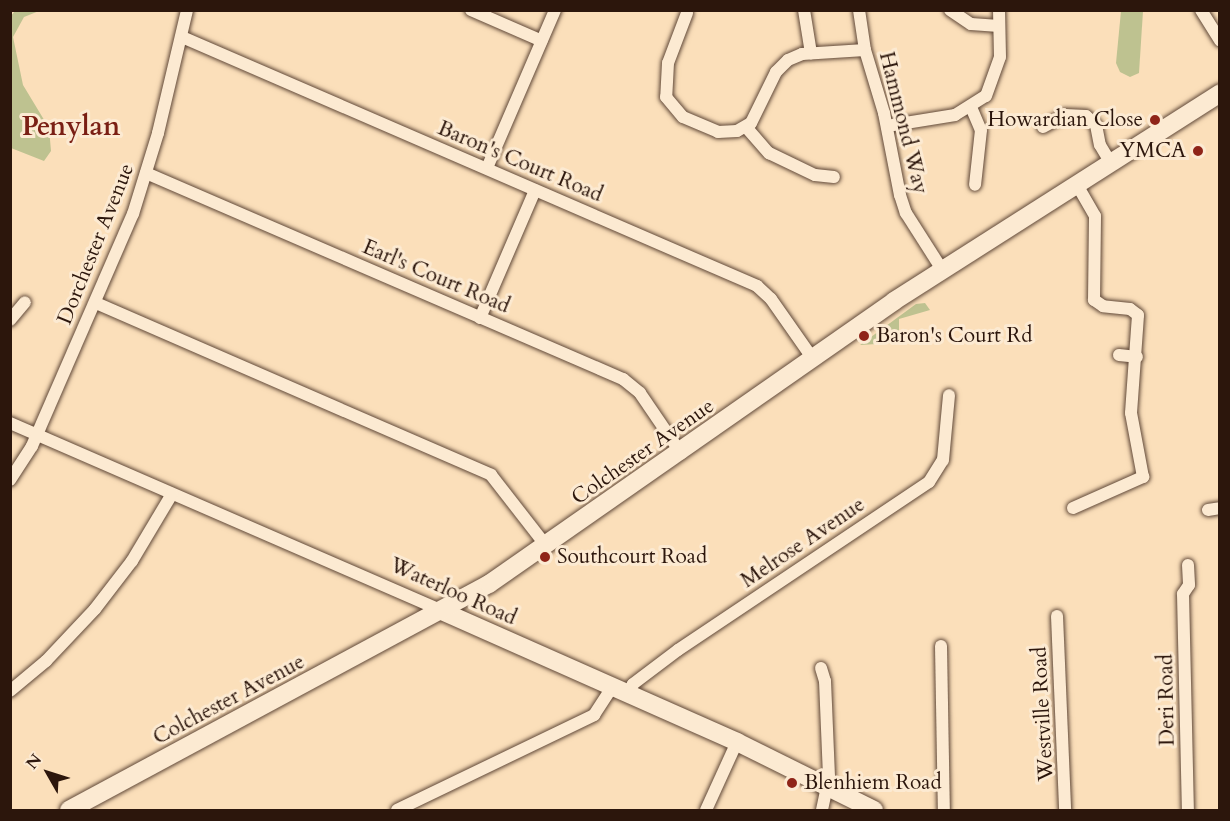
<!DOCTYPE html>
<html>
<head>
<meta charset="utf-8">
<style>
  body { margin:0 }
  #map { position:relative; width:1230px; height:821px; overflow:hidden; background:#fbdfba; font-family:Cardo,serif }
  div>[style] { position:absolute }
  .green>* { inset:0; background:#bec290 }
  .roads { filter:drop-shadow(0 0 2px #604838) drop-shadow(0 0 2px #604838) }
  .street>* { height:12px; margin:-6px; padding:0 6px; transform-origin:6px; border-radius:6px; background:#fcead2 }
  .secondary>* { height:18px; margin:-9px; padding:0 9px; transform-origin:9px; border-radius:9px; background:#fcead2 }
  .dots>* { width:16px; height:16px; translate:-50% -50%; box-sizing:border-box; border:3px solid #fcead2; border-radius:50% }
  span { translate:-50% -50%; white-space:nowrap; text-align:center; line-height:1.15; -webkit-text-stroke:6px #fcead2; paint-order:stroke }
  .poi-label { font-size:21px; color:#2c160c }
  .right { translate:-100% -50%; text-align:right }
  .left { translate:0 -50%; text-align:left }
  .street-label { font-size:21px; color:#2c160c }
  .district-label { font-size:27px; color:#7a1f14; font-weight:700 }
  .frame { position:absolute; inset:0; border:12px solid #2c160c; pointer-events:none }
  .north { position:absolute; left:18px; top:743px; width:60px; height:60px; -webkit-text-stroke:4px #fcead2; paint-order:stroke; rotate:309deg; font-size:16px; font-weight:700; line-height:24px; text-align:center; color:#2c160c }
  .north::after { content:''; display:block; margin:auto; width:21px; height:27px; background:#2c160c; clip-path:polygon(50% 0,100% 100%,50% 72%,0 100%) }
</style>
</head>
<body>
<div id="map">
  <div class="green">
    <i style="clip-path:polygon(15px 11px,39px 11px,24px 17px,13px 37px,23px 85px,49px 128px,51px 151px,44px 161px,11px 148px,10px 17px)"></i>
    <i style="clip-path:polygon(1121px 11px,1143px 11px,1139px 73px,1130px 77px,1120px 72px,1116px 63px)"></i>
    <i style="clip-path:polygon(925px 303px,930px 310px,899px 319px,899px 339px,893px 339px,893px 343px,860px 345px,916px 304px)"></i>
  </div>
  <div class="roads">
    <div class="street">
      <i style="left:471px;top:10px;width:77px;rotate:23.6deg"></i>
      <i style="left:804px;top:10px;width:44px;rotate:80.8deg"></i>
      <i style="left:859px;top:10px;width:40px;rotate:81.5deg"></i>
      <i style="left:865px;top:50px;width:66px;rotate:73.2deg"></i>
      <i style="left:884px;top:113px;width:84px;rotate:79deg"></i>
      <i style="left:900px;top:195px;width:19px;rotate:72deg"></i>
      <i style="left:906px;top:213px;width:69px;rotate:57.5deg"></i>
      <i style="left:950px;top:10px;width:25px;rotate:34deg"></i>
      <i style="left:971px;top:24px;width:28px;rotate:4deg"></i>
      <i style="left:1201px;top:10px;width:36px;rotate:58deg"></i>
      <i style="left:687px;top:13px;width:53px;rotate:110.8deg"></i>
      <i style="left:668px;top:63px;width:34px;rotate:93deg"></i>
      <i style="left:666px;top:97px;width:26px;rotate:50deg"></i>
      <i style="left:683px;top:117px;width:38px;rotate:23deg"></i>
      <i style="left:718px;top:132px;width:19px;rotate:-3deg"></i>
      <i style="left:737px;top:131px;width:16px;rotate:-30deg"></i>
      <i style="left:751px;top:123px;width:57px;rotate:-63.9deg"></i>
      <i style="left:776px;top:72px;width:17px;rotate:-45deg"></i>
      <i style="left:788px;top:60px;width:15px;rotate:-23deg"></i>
      <i style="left:802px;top:54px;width:63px;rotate:-3.6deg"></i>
      <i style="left:182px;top:37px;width:627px;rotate:23.41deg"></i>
      <i style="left:757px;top:286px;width:19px;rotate:43deg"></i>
      <i style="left:771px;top:299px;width:73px;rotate:55deg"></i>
      <i style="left:971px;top:107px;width:25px;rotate:67deg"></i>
      <i style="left:981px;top:130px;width:55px;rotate:96.2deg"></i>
      <i style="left:887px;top:126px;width:69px;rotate:-9.2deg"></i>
      <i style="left:955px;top:115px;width:36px;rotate:-32deg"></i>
      <i style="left:986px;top:96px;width:41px;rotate:-70.3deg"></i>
      <i style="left:1000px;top:57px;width:47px;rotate:-91.2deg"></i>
      <i style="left:746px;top:127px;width:35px;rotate:49deg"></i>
      <i style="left:769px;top:153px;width:51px;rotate:25.6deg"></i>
      <i style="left:815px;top:175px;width:19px;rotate:6deg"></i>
      <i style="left:1043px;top:127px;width:25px;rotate:-29deg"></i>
      <i style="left:1065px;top:115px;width:21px;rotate:3deg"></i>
      <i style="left:1086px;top:116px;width:13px;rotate:42deg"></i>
      <i style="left:1096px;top:125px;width:20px;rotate:79deg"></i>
      <i style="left:1100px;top:145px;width:21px;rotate:59deg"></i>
      <i style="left:487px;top:168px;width:172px;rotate:-66.7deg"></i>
      <i style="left:146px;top:173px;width:520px;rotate:23.36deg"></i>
      <i style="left:623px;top:379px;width:22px;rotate:39deg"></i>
      <i style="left:640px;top:393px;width:73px;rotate:55.7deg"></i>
      <i style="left:96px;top:303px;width:431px;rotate:23.5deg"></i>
      <i style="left:491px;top:475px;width:91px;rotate:52.1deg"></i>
      <i style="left:480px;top:318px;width:139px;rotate:-66.7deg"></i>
      <i style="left:10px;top:320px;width:23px;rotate:-50deg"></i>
      <i style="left:1119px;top:355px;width:18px;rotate:6deg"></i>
      <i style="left:10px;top:423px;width:473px;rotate:23.5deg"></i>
      <i style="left:10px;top:480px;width:40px;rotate:-57.1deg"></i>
      <i style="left:32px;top:446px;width:253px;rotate:-66.5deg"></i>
      <i style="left:133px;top:214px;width:85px;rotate:-72.8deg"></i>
      <i style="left:158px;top:133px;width:126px;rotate:-76.7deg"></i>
      <i style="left:1073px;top:508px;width:77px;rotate:-23.9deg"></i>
      <i style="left:1143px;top:477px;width:65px;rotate:-100.6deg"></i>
      <i style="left:1131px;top:413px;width:98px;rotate:-85.9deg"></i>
      <i style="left:1138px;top:315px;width:10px;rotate:-143deg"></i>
      <i style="left:1130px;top:309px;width:27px;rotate:-174deg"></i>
      <i style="left:1103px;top:306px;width:11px;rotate:-146deg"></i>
      <i style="left:1094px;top:300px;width:84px;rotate:-89.3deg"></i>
      <i style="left:1095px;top:216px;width:36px;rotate:-120deg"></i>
      <i style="left:1208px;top:510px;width:12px;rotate:-9deg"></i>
      <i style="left:1188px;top:565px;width:20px;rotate:87deg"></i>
      <i style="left:1189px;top:585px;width:11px;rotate:124deg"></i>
      <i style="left:1183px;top:594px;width:216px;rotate:88.7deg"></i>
      <i style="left:1057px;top:616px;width:194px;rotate:87.6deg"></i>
      <i style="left:941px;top:646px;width:164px;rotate:89deg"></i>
      <i style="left:821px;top:668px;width:14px;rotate:73deg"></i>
      <i style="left:825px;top:681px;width:96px;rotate:87.6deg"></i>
      <i style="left:829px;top:777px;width:34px;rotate:102deg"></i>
      <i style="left:10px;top:691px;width:47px;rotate:-39.8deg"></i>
      <i style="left:46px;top:661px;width:71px;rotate:-46.7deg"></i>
      <i style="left:95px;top:609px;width:61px;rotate:-52.4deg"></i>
      <i style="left:132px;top:561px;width:78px;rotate:-59.2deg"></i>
      <i style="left:628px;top:693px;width:10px;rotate:-61deg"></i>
      <i style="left:633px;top:684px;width:56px;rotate:-37.1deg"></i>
      <i style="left:678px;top:650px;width:302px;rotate:-33.8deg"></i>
      <i style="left:929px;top:482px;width:26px;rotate:-58deg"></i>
      <i style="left:943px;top:460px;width:65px;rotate:-84.7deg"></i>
      <i style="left:397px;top:810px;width:219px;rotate:-25.7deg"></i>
      <i style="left:594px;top:715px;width:35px;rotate:-57deg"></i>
      <i style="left:706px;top:810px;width:75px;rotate:-65.5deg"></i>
    </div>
    <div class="secondary">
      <i style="left:444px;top:612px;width:321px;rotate:23.9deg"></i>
      <i style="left:737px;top:742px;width:153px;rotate:26.4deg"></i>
      <i style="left:69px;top:810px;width:477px;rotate:-28.3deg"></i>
      <i style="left:489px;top:584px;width:494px;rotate:-34.9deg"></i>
      <i style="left:894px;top:301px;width:387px;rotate:-32.5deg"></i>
    </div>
  </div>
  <div class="dots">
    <i style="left:1155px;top:120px;background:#8f2418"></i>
    <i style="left:1198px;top:151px;background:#8f2418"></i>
    <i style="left:864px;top:336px;background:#8f2418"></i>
    <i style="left:545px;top:557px;background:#8f2418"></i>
    <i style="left:792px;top:783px;background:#8f2418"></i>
  </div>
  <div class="poi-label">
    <span class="right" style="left:1143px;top:120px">Howardian Close</span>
    <span class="right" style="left:1186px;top:151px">YMCA</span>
    <span class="left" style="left:876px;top:336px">Baron's Court Rd</span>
    <span class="left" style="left:557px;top:557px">Southcourt Road</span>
    <span class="left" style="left:804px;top:783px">Blenhiem Road</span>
  </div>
  <div class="street-label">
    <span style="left:903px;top:123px;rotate:76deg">Hammond Way</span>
    <span style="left:520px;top:162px;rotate:23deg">Baron's Court Road</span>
    <span style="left:96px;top:244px;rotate:-68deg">Dorchester Avenue</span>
    <span style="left:436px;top:277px;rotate:23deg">Earl's Court Road</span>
    <span style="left:643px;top:452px;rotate:-35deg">Colchester Avenue</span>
    <span style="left:803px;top:543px;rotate:-34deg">Melrose Avenue</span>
    <span style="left:453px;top:592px;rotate:24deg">Waterloo Road</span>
    <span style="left:229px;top:700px;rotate:-28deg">Colchester Avenue</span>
    <span style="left:1167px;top:700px;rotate:-91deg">Deri Road</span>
    <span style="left:1043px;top:714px;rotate:-93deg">Westville Road</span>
  </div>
  <div class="district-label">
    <span style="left:71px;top:127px">Penylan</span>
  </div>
  <div class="frame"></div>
  <div class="north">N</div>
</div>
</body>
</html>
